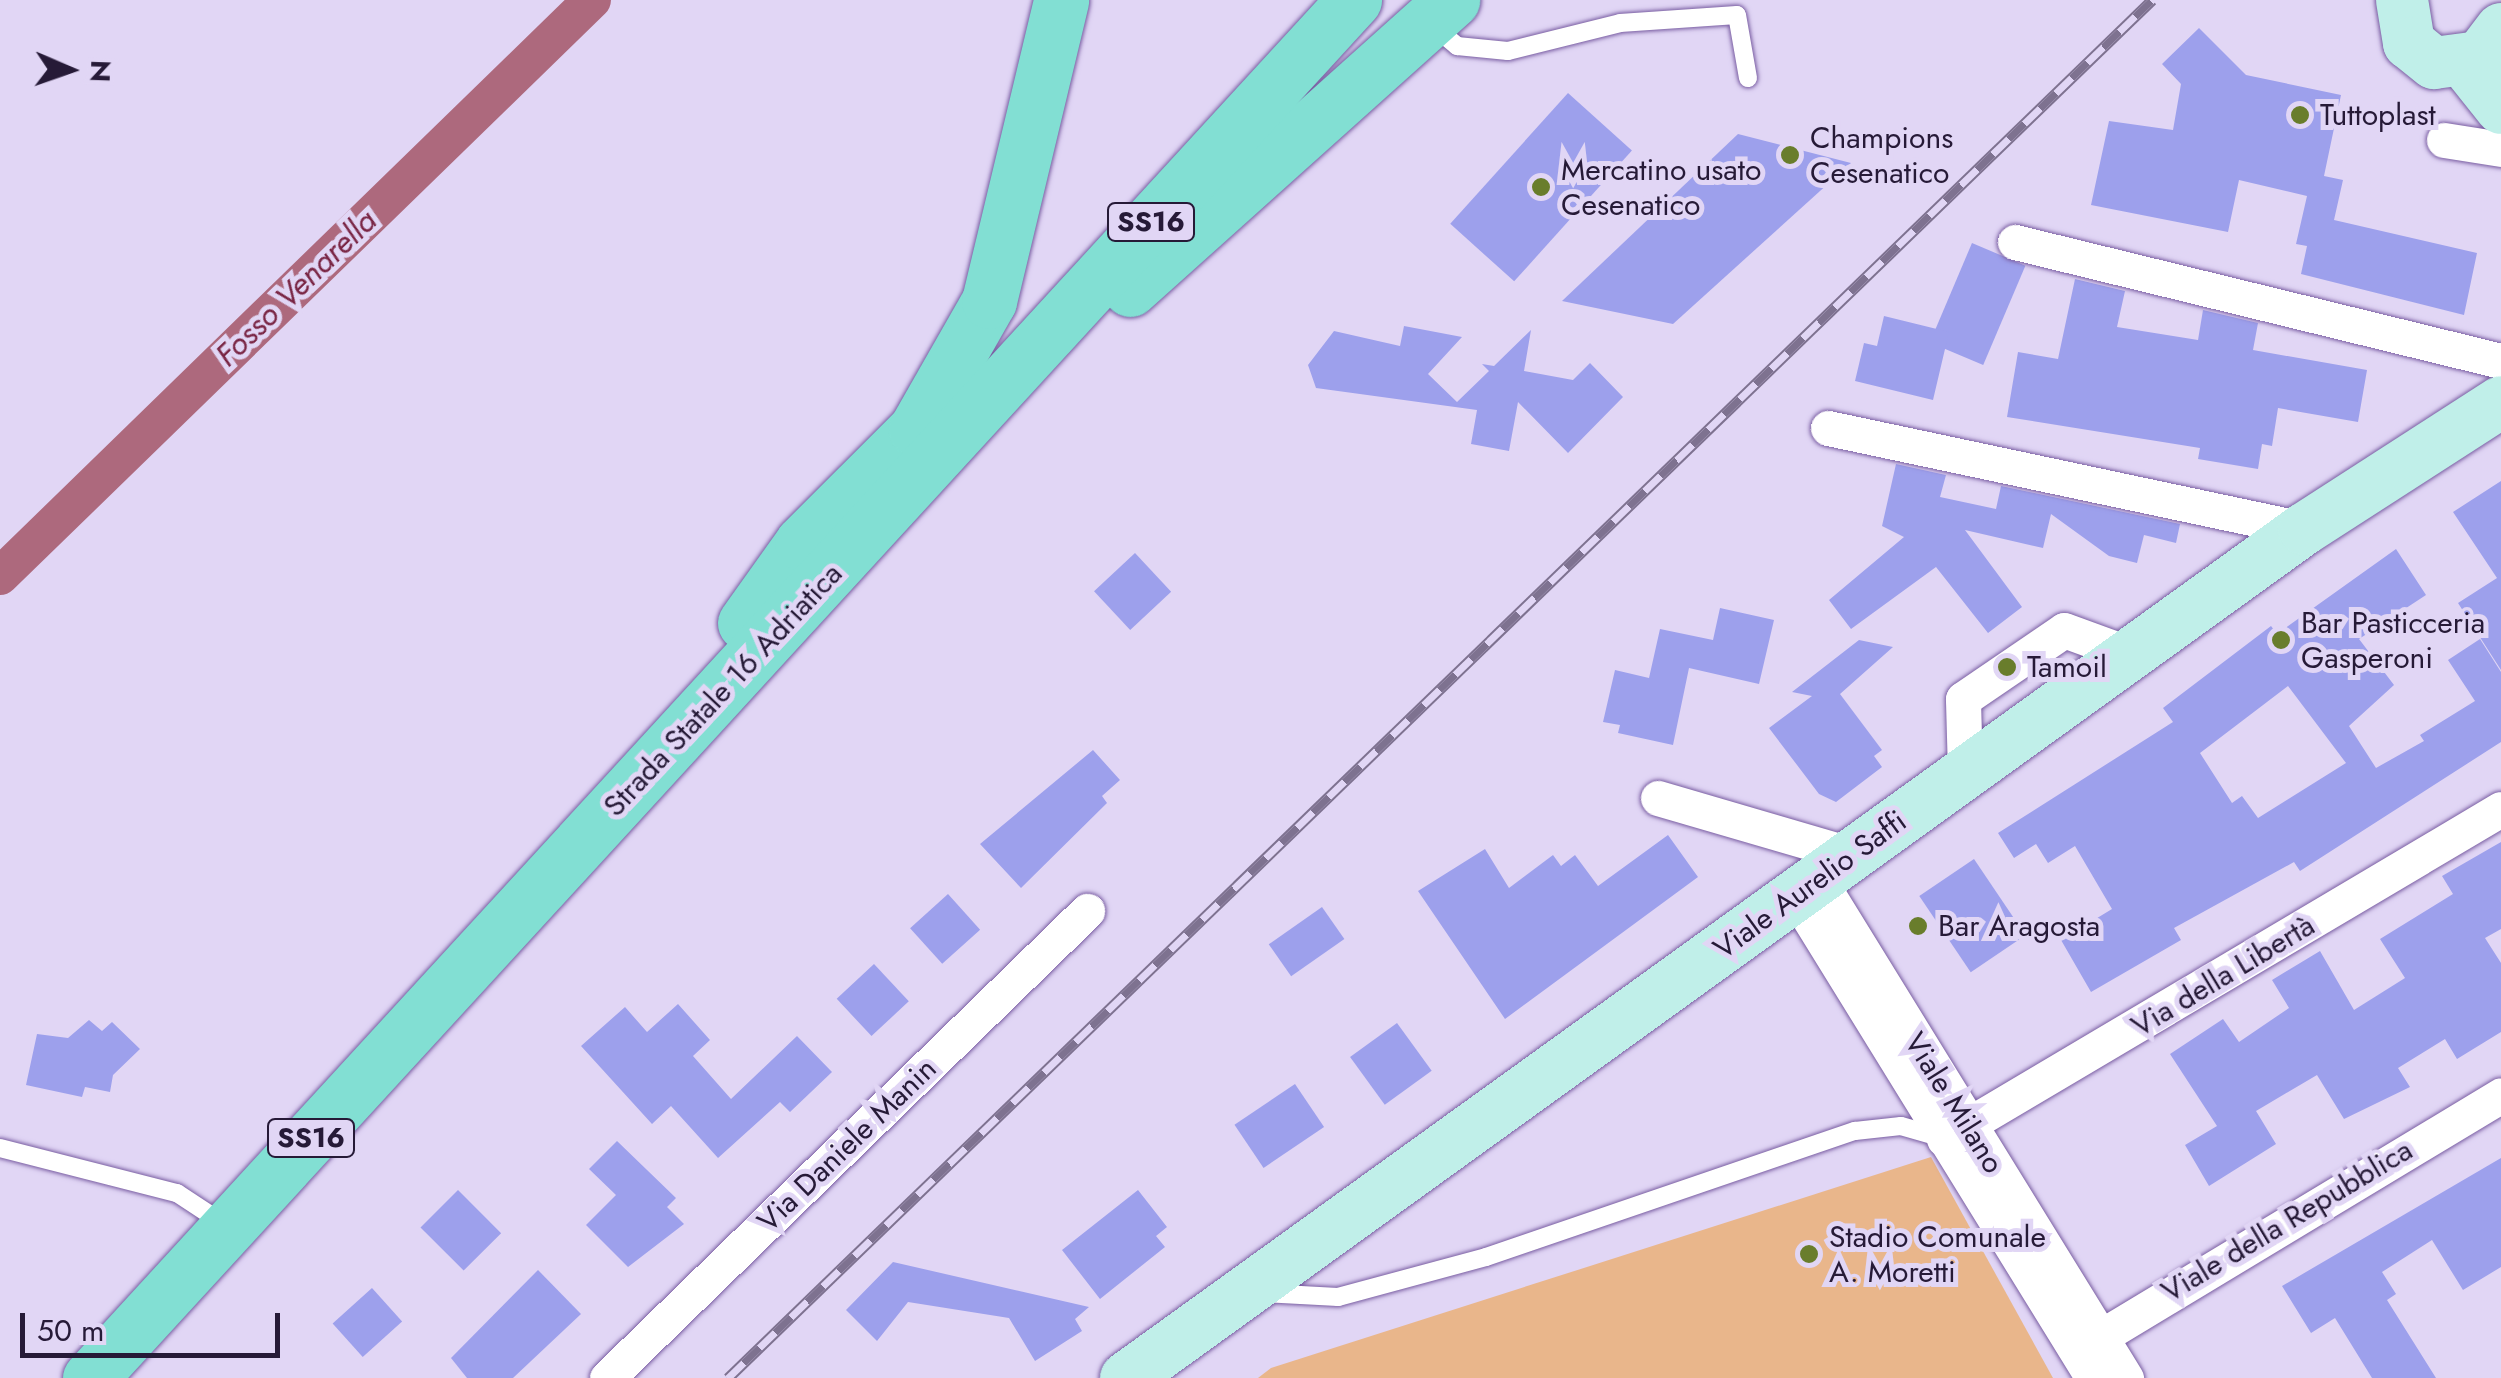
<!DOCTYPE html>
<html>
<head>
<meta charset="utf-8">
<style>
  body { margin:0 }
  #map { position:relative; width:2501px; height:1378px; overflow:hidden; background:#e1d6f5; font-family:Jost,sans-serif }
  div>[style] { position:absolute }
  .green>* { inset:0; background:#e9b68b }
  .canal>* { height:38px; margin:-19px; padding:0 19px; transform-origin:19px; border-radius:19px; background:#ad697d }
  .building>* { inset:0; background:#9da0ec; transform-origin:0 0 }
  .roads { filter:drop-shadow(0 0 2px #795da2) drop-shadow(0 0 2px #795da2) }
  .lane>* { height:18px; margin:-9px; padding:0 9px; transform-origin:9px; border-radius:9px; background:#fff }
  .street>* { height:35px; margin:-17.5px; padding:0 17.5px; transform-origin:17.5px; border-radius:17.5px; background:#fff }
  .secondary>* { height:52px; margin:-26px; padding:0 26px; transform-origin:26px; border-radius:26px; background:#c0efe9 }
  .primary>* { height:55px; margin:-27.5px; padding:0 27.5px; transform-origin:27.5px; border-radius:27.5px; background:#82dfd3 }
  .rail>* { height:11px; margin-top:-5.5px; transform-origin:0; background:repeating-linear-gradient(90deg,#e1d6f5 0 22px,#7e7290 0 44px); box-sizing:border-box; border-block:2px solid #7e7290 }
  .dots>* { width:28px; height:28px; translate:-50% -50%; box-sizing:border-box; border:5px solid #e1d6f5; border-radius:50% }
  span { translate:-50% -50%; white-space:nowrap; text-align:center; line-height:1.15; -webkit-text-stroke:10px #e1d6f5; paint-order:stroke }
  .shield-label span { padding:2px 8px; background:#e1d6f5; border:2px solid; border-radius:8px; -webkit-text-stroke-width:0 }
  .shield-label { font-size:28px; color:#261a37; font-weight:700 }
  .poi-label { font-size:30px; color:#261a37 }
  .left { translate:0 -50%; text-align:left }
  .street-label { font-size:30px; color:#261a37 }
  .water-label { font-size:32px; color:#792544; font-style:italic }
  .north { position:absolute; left:20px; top:20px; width:100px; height:100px; -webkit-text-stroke:8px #e1d6f5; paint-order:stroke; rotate:92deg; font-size:28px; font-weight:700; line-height:40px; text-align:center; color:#261a37 }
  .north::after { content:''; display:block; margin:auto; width:35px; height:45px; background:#261a37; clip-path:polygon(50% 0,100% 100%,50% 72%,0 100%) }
  .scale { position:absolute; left:20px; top:1313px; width:260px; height:45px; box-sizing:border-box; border:5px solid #261a37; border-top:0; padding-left:12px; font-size:30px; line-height:35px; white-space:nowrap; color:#261a37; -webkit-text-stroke:8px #e1d6f5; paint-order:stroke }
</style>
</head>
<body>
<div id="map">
  <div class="green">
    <i style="clip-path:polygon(1931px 1157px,2053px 1378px,1258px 1378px,1271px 1368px)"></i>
  </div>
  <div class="canal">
    <i style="left:0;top:576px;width:826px;rotate:-44.22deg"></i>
  </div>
  <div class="building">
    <i style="clip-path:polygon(2199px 28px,2246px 75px,2341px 95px,2324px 176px,2343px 180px,2334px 220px,2477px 253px,2464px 315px,2301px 274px,2307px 246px,2296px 244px,2307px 196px,2239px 180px,2228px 232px,2091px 205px,2109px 121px,2173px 130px,2181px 84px,2162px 64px)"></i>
    <i style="left:1568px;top:93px;width:86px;height:176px;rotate:42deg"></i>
    <i style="clip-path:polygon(1738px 134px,1851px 163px,1673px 324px,1562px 301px)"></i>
    <i style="left:1972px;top:243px;width:58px;height:108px;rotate:23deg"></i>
    <i style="clip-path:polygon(2075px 279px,2125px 291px,2117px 327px,2198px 340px,2203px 310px,2258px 323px,2253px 350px,2367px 370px,2358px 422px,2278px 408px,2272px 446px,2262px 444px,2258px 469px,2198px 459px,2200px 448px,2007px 417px,2018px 352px,2058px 359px)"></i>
    <i style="clip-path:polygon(1884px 316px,1949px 332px,1933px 400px,1855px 381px,1864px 343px,1877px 346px)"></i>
    <i style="clip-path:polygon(1404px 326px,1462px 337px,1428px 374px,1457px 402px,1489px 371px,1482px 364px,1494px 366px,1531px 330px,1524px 371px,1573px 380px,1590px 363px,1623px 397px,1568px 453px,1518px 402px,1509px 451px,1471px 444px,1477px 410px,1316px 388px,1308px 365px,1334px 331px,1400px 346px)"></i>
    <i style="clip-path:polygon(1896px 464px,1946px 475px,1940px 497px,1996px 509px,2001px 486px,2180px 524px,2176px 543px,2144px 535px,2137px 563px,2109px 556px,2051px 514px,2043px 548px,1965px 530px,2022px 607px,1988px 633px,1936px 567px,1851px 629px,1829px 600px,1904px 537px,1882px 526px)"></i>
    <i style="clip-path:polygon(2501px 481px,2501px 670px,2458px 603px,2497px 578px,2453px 512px)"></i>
    <i style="clip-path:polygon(evenodd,2396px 549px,2426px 595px,2359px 639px,2394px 685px,2349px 726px,2376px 768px,2424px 741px,2420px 735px,2475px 701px,2448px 660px,2480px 639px,2501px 672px,2501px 742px,2300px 871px,2294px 862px,2174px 928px,2181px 940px,2091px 992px,2061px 940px,2112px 909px,2075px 846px,2048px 863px,2036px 844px,2014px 858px,1998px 833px,2173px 722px,2163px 708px,2271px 626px,2277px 634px,2396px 549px,2288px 686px,2346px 763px,2258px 818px,2242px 796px,2232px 803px,2200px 753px,2288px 686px)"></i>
    <i style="left:1135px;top:553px;width:53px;height:56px;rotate:47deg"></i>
    <i style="clip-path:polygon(1720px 608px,1774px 620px,1759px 684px,1689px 668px,1673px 745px,1618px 733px,1620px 725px,1603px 722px,1615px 670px,1649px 678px,1660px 629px,1713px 640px)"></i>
    <i style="clip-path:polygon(1859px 640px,1893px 647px,1840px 694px,1882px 750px,1874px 756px,1882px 767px,1836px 802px,1819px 794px,1769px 728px,1812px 696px,1792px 692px)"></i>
    <i style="clip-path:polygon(1093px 750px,1120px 780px,1102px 796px,1107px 803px,1021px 888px,980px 844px)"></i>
    <i style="clip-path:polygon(1668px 835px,1698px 877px,1505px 1019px,1418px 891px,1485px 849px,1509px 888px,1553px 855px,1561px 866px,1575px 855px,1598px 886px)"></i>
    <i style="clip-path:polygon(2501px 842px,2501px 929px,2485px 938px,2501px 963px,2501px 1032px,2457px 1059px,2445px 1039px,2398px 1068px,2410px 1087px,2344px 1119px,2317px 1075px,2256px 1111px,2276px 1144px,2209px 1186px,2185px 1145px,2217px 1126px,2170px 1054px,2223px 1019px,2239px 1042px,2289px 1008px,2272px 980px,2320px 951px,2354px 1010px,2405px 978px,2380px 939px,2453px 894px,2442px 876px)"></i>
    <i style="left:1974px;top:859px;width:92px;height:66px;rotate:56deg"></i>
    <i style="left:948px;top:894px;width:48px;height:51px;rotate:48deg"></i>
    <i style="left:1322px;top:907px;width:39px;height:65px;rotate:55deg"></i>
    <i style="left:874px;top:964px;width:51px;height:51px;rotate:47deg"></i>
    <i style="clip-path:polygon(678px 1004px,710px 1040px,693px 1056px,731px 1099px,797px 1036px,832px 1072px,790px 1112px,780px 1102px,718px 1158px,671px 1106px,652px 1124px,581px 1046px,625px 1007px,647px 1032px)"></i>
    <i style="clip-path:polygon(89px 1020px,102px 1031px,112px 1022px,140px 1049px,113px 1075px,110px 1092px,85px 1087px,82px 1097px,26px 1085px,37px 1034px,68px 1038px)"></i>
    <i style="left:1397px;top:1023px;width:59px;height:58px;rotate:54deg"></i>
    <i style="left:1295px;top:1084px;width:52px;height:73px;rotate:56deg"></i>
    <i style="clip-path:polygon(617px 1141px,676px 1198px,667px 1207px,684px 1224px,628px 1267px,586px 1225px,616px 1195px,589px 1169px)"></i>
    <i style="clip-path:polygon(2501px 1158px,2501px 1267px,2463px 1290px,2432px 1240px,2382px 1272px,2396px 1294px,2387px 1300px,2436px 1378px,2372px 1378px,2335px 1318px,2311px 1333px,2282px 1286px)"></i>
    <i style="left:458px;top:1190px;width:61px;height:53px;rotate:45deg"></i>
    <i style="clip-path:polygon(1138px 1190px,1167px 1227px,1156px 1236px,1165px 1247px,1100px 1299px,1062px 1250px)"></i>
    <i style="clip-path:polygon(893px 1262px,1089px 1307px,1075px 1319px,1082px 1331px,1035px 1361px,1009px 1318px,908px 1302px,877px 1341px,846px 1310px)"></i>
    <i style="clip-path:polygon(538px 1270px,581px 1314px,513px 1378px,467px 1378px,451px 1358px)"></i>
    <i style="left:372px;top:1288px;width:45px;height:53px;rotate:48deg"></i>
  </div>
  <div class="roads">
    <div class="lane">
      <i style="left:1432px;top:25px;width:33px;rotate:40deg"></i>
      <i style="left:1457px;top:46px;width:51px;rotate:5.6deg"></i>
      <i style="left:1508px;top:51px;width:115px;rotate:-14deg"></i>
      <i style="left:1620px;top:23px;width:117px;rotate:-3.9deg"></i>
      <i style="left:1737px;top:15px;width:64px;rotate:80.1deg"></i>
      <i style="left:0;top:1148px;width:183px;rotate:14.3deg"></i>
      <i style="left:177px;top:1193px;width:56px;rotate:33.4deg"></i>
      <i style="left:1263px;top:1293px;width:75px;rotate:3.1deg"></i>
      <i style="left:1338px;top:1297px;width:153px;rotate:-15.1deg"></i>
      <i style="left:1486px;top:1257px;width:390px;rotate:-18.9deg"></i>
      <i style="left:1855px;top:1131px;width:46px;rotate:-6.2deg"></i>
      <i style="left:1901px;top:1126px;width:40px;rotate:16deg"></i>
    </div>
    <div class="street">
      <i style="left:2444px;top:140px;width:58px;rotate:9deg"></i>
      <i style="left:2015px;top:242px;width:500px;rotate:13.76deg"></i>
      <i style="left:1828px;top:428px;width:487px;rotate:12deg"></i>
      <i style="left:1965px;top:772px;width:73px;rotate:-91.6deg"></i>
      <i style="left:1963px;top:699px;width:122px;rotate:-34.3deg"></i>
      <i style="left:2064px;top:630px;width:70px;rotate:20deg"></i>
      <i style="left:1658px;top:798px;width:200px;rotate:16.3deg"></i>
      <i style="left:1817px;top:877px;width:589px;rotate:58.34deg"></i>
      <i style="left:1796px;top:897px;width:565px;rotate:58.31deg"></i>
      <i style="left:1944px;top:1139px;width:647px;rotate:-30.65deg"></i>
      <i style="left:2082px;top:1348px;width:489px;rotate:-31.1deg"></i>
      <i style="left:607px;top:1378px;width:670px;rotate:-44.21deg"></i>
    </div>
    <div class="secondary">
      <i style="left:2402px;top:0;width:44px;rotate:80.8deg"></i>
      <i style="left:2409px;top:43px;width:32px;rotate:39deg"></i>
      <i style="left:2434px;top:63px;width:46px;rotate:-7.4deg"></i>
      <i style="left:2480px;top:57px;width:35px;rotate:-53deg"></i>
      <i style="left:2466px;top:64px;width:56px;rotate:51.5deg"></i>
      <i style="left:1126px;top:1378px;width:1452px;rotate:-35.78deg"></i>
      <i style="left:2304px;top:529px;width:234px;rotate:-32.8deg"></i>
    </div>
    <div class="primary">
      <i style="left:1130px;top:289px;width:433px;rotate:-41.9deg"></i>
      <i style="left:745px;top:623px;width:98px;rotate:-54.5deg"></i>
      <i style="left:802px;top:543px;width:161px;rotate:-45deg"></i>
      <i style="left:916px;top:429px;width:147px;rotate:-60.3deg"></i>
      <i style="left:989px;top:301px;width:309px;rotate:-76.5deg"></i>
      <i style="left:90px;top:1378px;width:1870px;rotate:-47.47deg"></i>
    </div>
  </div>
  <div class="rail">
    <i style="left:728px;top:1378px;width:1982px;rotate:-44.06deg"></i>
  </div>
  <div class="dots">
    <i style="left:2300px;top:115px;background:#697d2c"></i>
    <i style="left:1790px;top:155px;background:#697d2c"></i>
    <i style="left:1541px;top:187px;background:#697d2c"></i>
    <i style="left:2281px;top:640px;background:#697d2c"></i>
    <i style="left:2007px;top:667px;background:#697d2c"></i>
    <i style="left:1918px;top:926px;background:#697d2c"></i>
    <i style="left:1809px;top:1254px;background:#697d2c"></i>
  </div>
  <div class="shield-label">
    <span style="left:1151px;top:222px">SS16</span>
    <span style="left:311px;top:1138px">SS16</span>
  </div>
  <div class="poi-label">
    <span class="left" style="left:2320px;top:115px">Tuttoplast</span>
    <span class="left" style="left:1810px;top:155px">Champions<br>Cesenatico</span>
    <span class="left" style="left:1561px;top:187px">Mercatino usato<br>Cesenatico</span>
    <span class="left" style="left:2301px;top:640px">Bar Pasticceria<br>Gasperoni</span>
    <span class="left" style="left:2027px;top:667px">Tamoil</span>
    <span class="left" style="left:1938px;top:926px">Bar Aragosta</span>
    <span class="left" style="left:1829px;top:1254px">Stadio Comunale<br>A. Moretti</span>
  </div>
  <div class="street-label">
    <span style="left:723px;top:690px;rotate:-47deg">Strada Statale 16 Adriatica</span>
    <span style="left:1810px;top:885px;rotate:-36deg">Viale Aurelio Saffi</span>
    <span style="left:2223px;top:976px;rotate:-31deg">Via della Libertà</span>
    <span style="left:1954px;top:1103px;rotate:58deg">Viale Milano</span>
    <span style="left:847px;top:1145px;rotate:-44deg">Via Daniele Manin</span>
    <span style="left:2287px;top:1221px;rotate:-31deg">Viale della Repubblica</span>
  </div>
  <div class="water-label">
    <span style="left:296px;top:288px;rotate:-44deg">Fosso Venarella</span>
  </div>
  <div class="north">N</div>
  <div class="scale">50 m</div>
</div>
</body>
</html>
